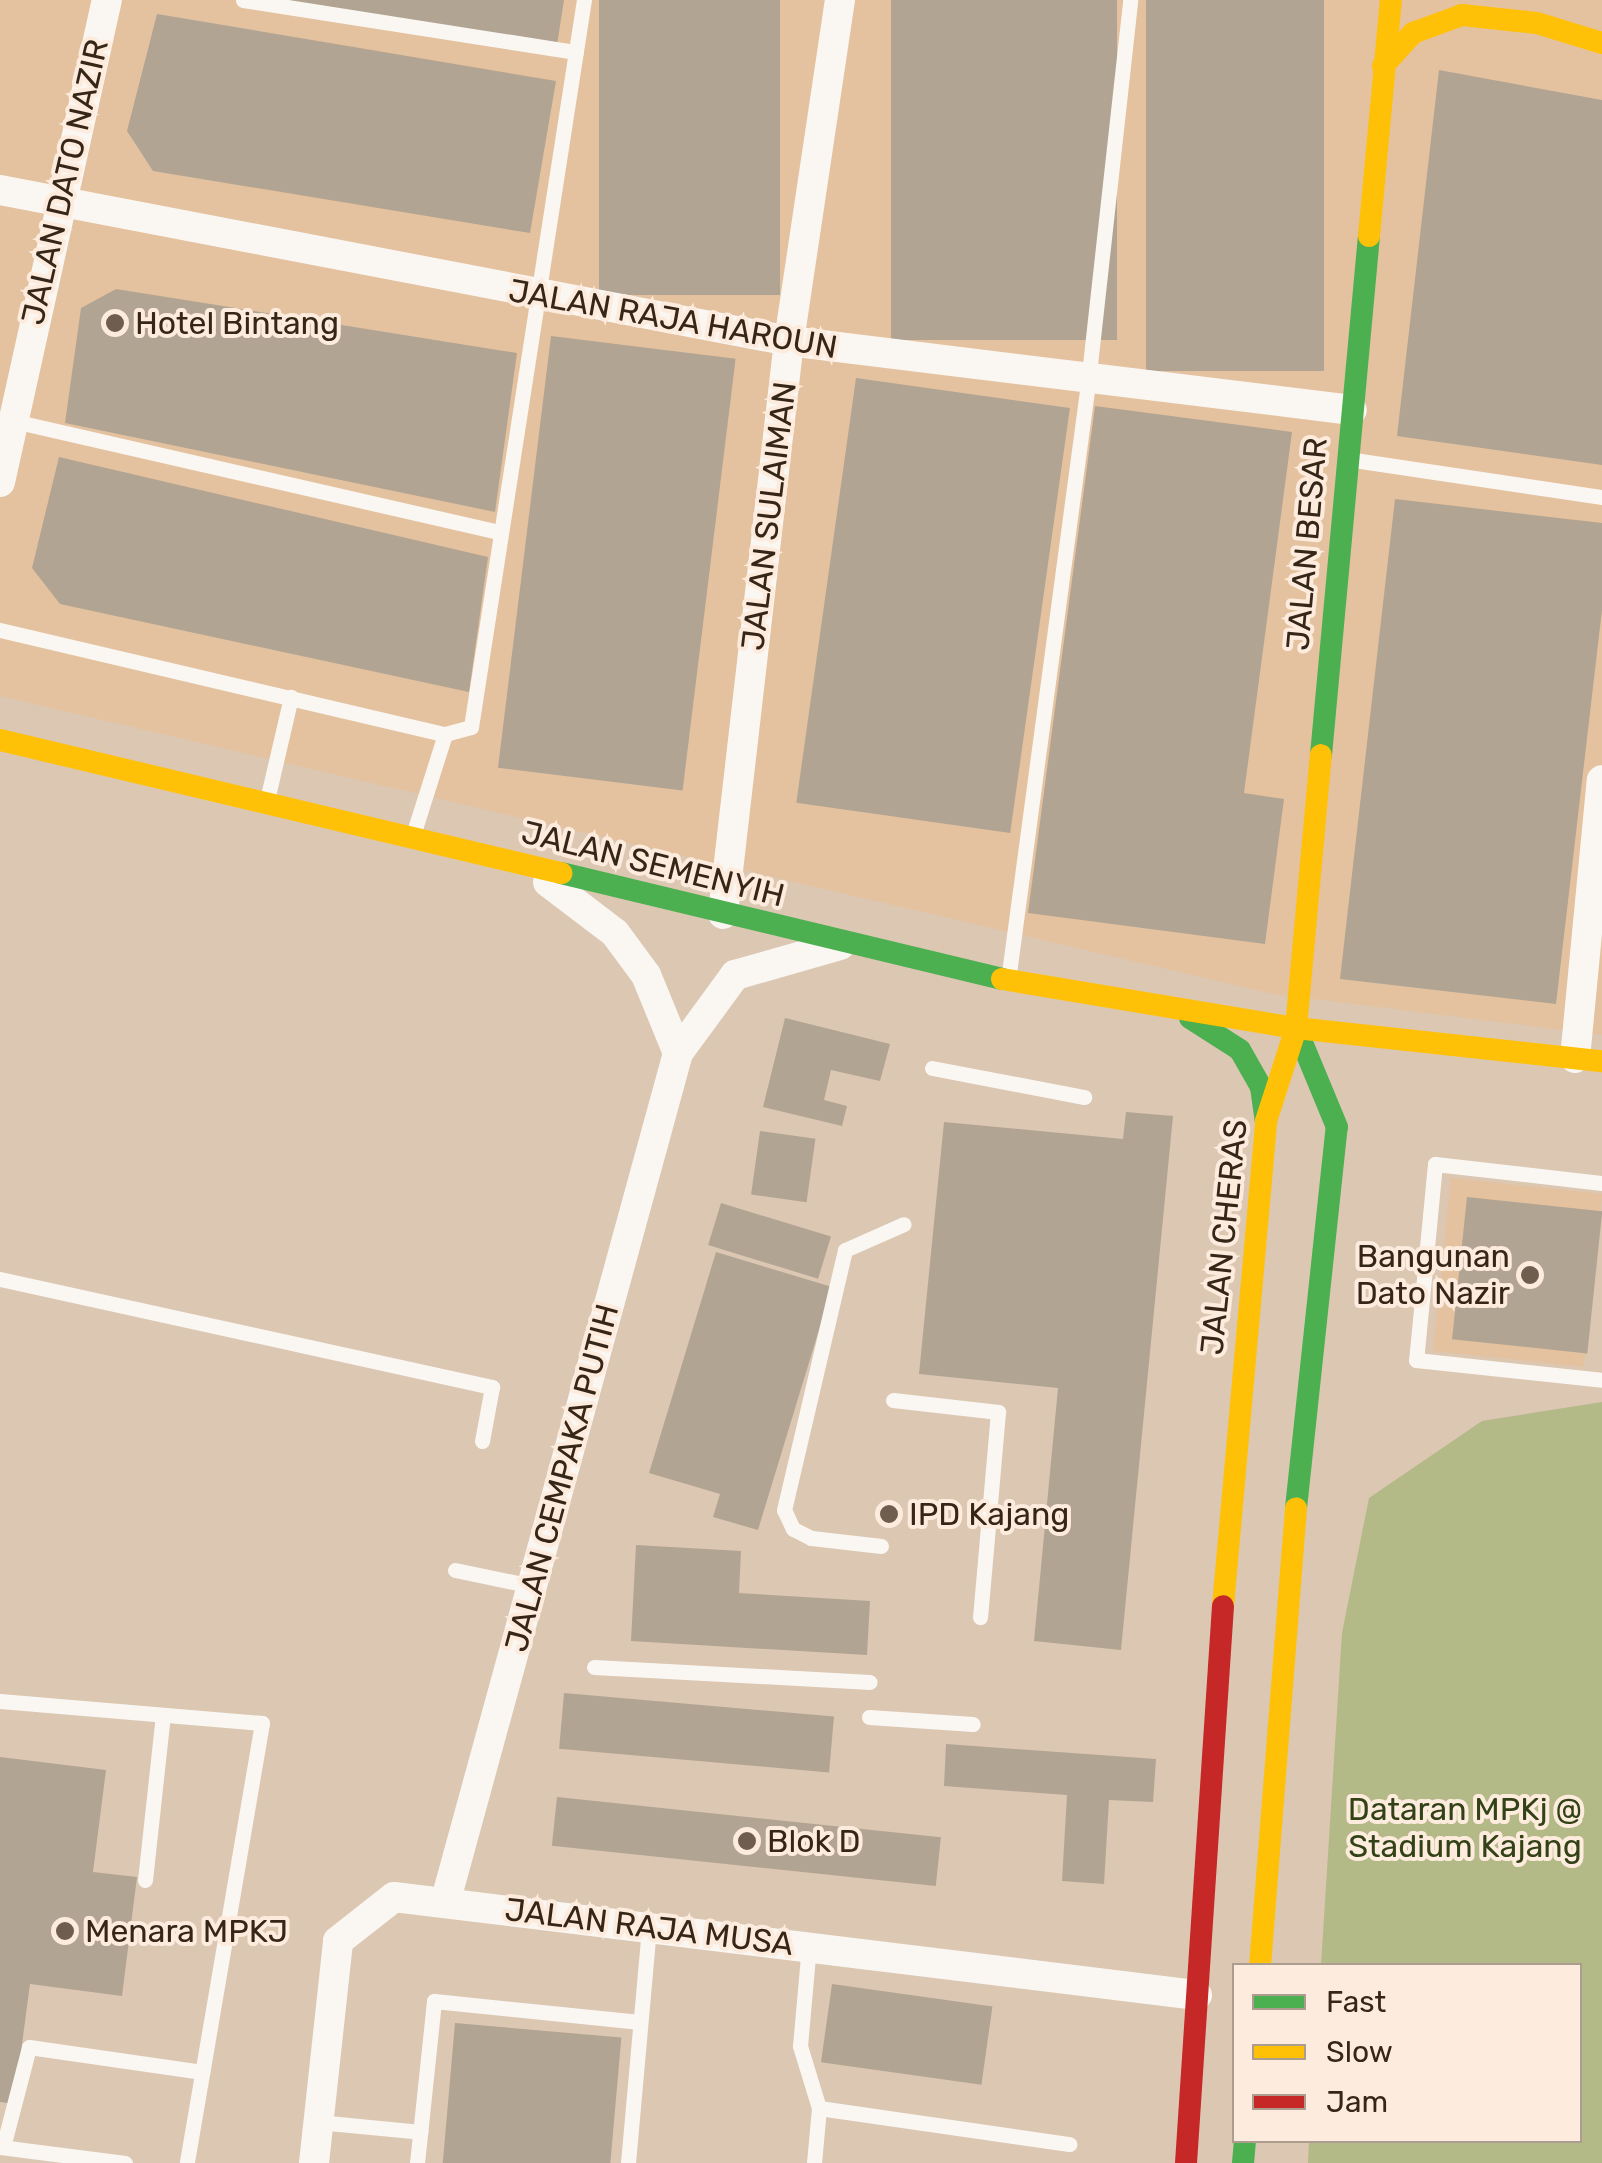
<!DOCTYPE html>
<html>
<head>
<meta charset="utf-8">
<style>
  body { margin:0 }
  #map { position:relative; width:1602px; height:2163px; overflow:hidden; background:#dcc7b2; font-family:Rubik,sans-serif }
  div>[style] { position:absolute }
  .built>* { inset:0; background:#e4c29f; transform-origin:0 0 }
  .green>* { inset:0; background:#b3b987 }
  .building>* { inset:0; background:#b2a492; transform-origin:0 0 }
  .lane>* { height:15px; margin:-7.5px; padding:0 7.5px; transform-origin:7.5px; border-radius:7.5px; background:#faf7f3 }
  .street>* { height:30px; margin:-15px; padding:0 15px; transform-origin:15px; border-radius:15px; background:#faf7f3 }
  .fast>* { height:22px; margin:-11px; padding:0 11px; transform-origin:11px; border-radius:11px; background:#4caf50 }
  .slow>* { height:22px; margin:-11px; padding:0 11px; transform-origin:11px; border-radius:11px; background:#ffc107 }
  .jam>* { height:22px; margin:-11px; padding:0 11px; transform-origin:11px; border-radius:11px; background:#c62828 }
  .dots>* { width:28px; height:28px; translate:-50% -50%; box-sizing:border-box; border:5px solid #fdecdd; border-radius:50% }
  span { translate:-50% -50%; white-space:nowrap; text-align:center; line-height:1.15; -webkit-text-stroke:8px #fdecdd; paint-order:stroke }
  .street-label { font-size:32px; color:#352617 }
  .poi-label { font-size:32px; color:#352617 }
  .left { translate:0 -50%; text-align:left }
  .right { translate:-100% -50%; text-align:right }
  .park-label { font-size:32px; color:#324216 }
  .legend { position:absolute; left:1232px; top:1963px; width:350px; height:180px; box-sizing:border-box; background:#fdecdd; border:2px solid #ad9d8e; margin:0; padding:12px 18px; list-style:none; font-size:30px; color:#352617 }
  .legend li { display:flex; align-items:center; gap:20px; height:50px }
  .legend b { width:50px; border:2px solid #ad9d8e }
</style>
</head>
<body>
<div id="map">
  <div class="built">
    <i style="clip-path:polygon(0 0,1602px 0,1602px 1035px,1273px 994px,0 696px)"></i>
    <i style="left:1451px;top:1178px;width:152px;height:174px;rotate:6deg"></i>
  </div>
  <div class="green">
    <i style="clip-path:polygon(1602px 1402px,1602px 2163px,1308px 2163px,1309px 2141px,1580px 2140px,1580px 1966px,1321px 1965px,1342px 1633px,1369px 1498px,1482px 1421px)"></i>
  </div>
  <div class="building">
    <i style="clip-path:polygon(277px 0,564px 0,557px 45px)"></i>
    <i style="left:599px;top:0;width:181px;height:295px"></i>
    <i style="left:891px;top:0;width:226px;height:340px"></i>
    <i style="left:1146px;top:0;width:178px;height:371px"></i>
    <i style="clip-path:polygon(157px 14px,556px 81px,530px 233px,153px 171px,127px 131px)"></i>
    <i style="clip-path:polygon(1439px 70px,1602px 100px,1602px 465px,1397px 436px)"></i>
    <i style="clip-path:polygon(116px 289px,517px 353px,495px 512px,65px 423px,81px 308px)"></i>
    <i style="left:551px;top:336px;width:186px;height:435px;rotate:7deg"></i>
    <i style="left:856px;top:378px;width:216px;height:429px;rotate:8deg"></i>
    <i style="clip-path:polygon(1095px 406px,1292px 432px,1244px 793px,1284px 799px,1265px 944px,1028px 913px)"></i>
    <i style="clip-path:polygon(59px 457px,488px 557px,469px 692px,60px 604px,32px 568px)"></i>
    <i style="clip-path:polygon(1395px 499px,1602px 523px,1602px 610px,1556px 1004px,1340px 979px)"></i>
    <i style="clip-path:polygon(785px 1018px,890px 1044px,880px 1081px,831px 1070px,824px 1100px,847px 1106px,842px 1126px,763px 1107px)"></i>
    <i style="clip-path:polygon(1126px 1112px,1173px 1116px,1121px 1650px,1034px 1641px,1058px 1388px,919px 1374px,944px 1122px,1123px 1139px)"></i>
    <i style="left:760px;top:1131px;width:56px;height:64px;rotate:8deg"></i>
    <i style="left:1467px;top:1197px;width:136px;height:143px;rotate:6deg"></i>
    <i style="left:721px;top:1203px;width:115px;height:44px;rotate:17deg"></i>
    <i style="clip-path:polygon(716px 1252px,832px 1287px,758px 1530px,713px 1517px,720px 1494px,649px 1473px)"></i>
    <i style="clip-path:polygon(636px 1545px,741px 1551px,739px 1593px,870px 1601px,867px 1655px,631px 1641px)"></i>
    <i style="left:564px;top:1693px;width:271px;height:56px;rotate:5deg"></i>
    <i style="clip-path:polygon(946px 1744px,1156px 1759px,1153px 1802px,1109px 1800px,1104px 1884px,1062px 1881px,1067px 1795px,944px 1786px)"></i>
    <i style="clip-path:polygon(0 1757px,106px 1770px,93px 1872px,137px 1877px,122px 1996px,30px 1984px,14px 2104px,0 2102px)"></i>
    <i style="left:557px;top:1797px;width:386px;height:49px;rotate:6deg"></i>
    <i style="left:832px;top:1984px;width:162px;height:79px;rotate:8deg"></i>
    <i style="left:455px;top:2023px;width:167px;height:141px;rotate:5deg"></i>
  </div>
  <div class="lane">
    <i style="left:243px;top:0;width:337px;rotate:8.9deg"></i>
    <i style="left:9px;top:420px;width:503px;rotate:12.88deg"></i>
    <i style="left:1354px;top:460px;width:251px;rotate:8.5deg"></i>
    <i style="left:0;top:630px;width:457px;rotate:13.2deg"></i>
    <i style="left:445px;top:734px;width:27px;rotate:-15deg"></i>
    <i style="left:471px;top:727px;width:736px;rotate:-81.17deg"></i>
    <i style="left:267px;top:800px;width:106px;rotate:-76.9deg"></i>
    <i style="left:413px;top:835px;width:106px;rotate:-72.4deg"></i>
    <i style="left:1009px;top:973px;width:595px;rotate:-82.37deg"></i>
    <i style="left:1088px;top:383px;width:385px;rotate:-83.7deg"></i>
    <i style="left:932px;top:1068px;width:155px;rotate:10.8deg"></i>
    <i style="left:1602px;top:1183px;width:168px;rotate:-173.5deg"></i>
    <i style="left:1435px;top:1164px;width:197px;rotate:95.5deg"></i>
    <i style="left:1416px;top:1360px;width:187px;rotate:6.1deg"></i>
    <i style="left:0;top:1279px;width:504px;rotate:12.38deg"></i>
    <i style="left:492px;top:1387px;width:55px;rotate:100.5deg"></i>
    <i style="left:893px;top:1400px;width:106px;rotate:6.5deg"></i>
    <i style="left:998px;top:1412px;width:206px;rotate:95deg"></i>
    <i style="left:881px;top:1546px;width:70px;rotate:-173.5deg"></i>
    <i style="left:811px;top:1538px;width:20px;rotate:-153deg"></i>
    <i style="left:793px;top:1529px;width:21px;rotate:-115deg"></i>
    <i style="left:784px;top:1510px;width:267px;rotate:-76.8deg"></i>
    <i style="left:845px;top:1250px;width:64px;rotate:-23.8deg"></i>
    <i style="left:455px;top:1570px;width:79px;rotate:11.7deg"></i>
    <i style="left:594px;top:1667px;width:276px;rotate:3.1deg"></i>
    <i style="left:0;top:1701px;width:263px;rotate:4.8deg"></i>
    <i style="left:262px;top:1723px;width:446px;rotate:99.7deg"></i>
    <i style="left:869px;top:1717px;width:104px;rotate:3.9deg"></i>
    <i style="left:145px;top:1880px;width:166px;rotate:-83.8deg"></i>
    <i style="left:809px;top:1945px;width:101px;rotate:95.1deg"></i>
    <i style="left:800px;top:2046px;width:65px;rotate:73deg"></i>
    <i style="left:819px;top:2108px;width:55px;rotate:95.2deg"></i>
    <i style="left:819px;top:2108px;width:253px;rotate:8.2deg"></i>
    <i style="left:318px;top:2122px;width:103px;rotate:5.5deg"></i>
    <i style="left:0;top:2147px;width:126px;rotate:7.3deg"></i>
    <i style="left:3px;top:2147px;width:103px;rotate:-75.4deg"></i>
    <i style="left:29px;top:2047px;width:175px;rotate:8.2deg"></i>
    <i style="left:417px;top:2163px;width:163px;rotate:-84deg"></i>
    <i style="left:434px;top:2001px;width:207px;rotate:5.8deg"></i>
    <i style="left:628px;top:2163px;width:237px;rotate:-84.9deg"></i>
  </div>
  <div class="street">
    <i style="left:0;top:190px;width:803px;rotate:10.83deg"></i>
    <i style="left:789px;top:341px;width:567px;rotate:6.99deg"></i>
    <i style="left:0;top:482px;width:494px;rotate:-77.5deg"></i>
    <i style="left:548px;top:882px;width:84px;rotate:37.3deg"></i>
    <i style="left:615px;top:933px;width:52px;rotate:53.6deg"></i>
    <i style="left:646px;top:975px;width:84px;rotate:67.7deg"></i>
    <i style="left:723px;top:914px;width:577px;rotate:-83.43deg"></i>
    <i style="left:789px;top:341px;width:345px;rotate:-81.5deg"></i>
    <i style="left:1575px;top:1058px;width:279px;rotate:-84.5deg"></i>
    <i style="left:445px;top:1903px;width:881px;rotate:-74.67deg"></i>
    <i style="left:678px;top:1053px;width:97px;rotate:-53.8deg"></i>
    <i style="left:735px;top:975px;width:109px;rotate:-15.9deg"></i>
    <i style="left:314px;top:2163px;width:223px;rotate:-83.8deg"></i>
    <i style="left:338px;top:1941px;width:71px;rotate:-38.2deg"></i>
    <i style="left:394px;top:1897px;width:809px;rotate:6.96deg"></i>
  </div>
  <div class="fast">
    <i style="left:1321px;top:755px;width:521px;rotate:-84.72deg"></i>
    <i style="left:561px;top:873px;width:454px;rotate:13.5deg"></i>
    <i style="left:1190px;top:1018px;width:59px;rotate:32.6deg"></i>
    <i style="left:1240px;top:1050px;width:43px;rotate:60.4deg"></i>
    <i style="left:1261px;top:1087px;width:34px;rotate:82deg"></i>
    <i style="left:1296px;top:1508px;width:383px;rotate:-83.9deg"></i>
    <i style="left:1337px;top:1127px;width:107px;rotate:-112.5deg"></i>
    <i style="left:1243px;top:2163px;width:23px;rotate:-85deg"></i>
  </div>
  <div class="slow">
    <i style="left:1383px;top:66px;width:45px;rotate:-47.7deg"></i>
    <i style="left:1413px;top:33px;width:52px;rotate:-20.2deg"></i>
    <i style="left:1462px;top:15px;width:75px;rotate:6.1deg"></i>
    <i style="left:1537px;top:23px;width:68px;rotate:17.1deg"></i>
    <i style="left:1369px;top:236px;width:237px;rotate:-84.7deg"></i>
    <i style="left:0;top:740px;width:577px;rotate:13.34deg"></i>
    <i style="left:1002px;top:979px;width:298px;rotate:9.5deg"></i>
    <i style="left:1296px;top:1028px;width:308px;rotate:6.2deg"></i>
    <i style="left:1223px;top:1606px;width:487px;rotate:-84.9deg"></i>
    <i style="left:1266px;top:1121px;width:98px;rotate:-72.1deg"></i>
    <i style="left:1296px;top:1028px;width:274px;rotate:-84.8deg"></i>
    <i style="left:1260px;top:1966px;width:459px;rotate:-85.5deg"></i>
  </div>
  <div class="jam">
    <i style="left:1186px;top:2163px;width:558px;rotate:-86.2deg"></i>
  </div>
  <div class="dots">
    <i style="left:115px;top:323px;background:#6f5e4d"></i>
    <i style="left:1530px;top:1275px;background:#6f5e4d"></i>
    <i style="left:889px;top:1514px;background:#6f5e4d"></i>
    <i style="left:747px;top:1841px;background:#6f5e4d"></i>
    <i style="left:65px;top:1931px;background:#6f5e4d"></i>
  </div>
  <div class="street-label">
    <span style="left:65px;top:182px;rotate:-77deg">JALAN DATO NAZIR</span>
    <span style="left:673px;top:319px;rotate:10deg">JALAN RAJA HAROUN</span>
    <span style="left:769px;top:516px;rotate:-83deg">JALAN SULAIMAN</span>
    <span style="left:1307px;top:544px;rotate:-85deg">JALAN BESAR</span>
    <span style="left:653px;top:864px;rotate:14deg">JALAN SEMENYIH</span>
    <span style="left:1224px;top:1237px;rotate:-84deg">JALAN CHERAS</span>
    <span style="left:562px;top:1478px;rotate:-75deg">JALAN CEMPAKA PUTIH</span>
    <span style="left:649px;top:1927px;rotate:7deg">JALAN RAJA MUSA</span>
  </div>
  <div class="poi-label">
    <span class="left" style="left:135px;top:323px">Hotel Bintang</span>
    <span class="right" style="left:1510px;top:1275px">Bangunan<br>Dato Nazir</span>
    <span class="left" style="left:909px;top:1514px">IPD Kajang</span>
    <span class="left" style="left:767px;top:1841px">Blok D</span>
    <span class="left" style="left:85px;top:1931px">Menara MPKJ</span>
  </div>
  <div class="park-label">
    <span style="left:1465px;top:1828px">Dataran MPKj @<br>Stadium Kajang</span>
  </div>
  <ul class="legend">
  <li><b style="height:12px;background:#4caf50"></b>Fast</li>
  <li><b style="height:12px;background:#ffc107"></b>Slow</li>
  <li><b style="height:12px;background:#c62828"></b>Jam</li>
  </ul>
</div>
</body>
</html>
